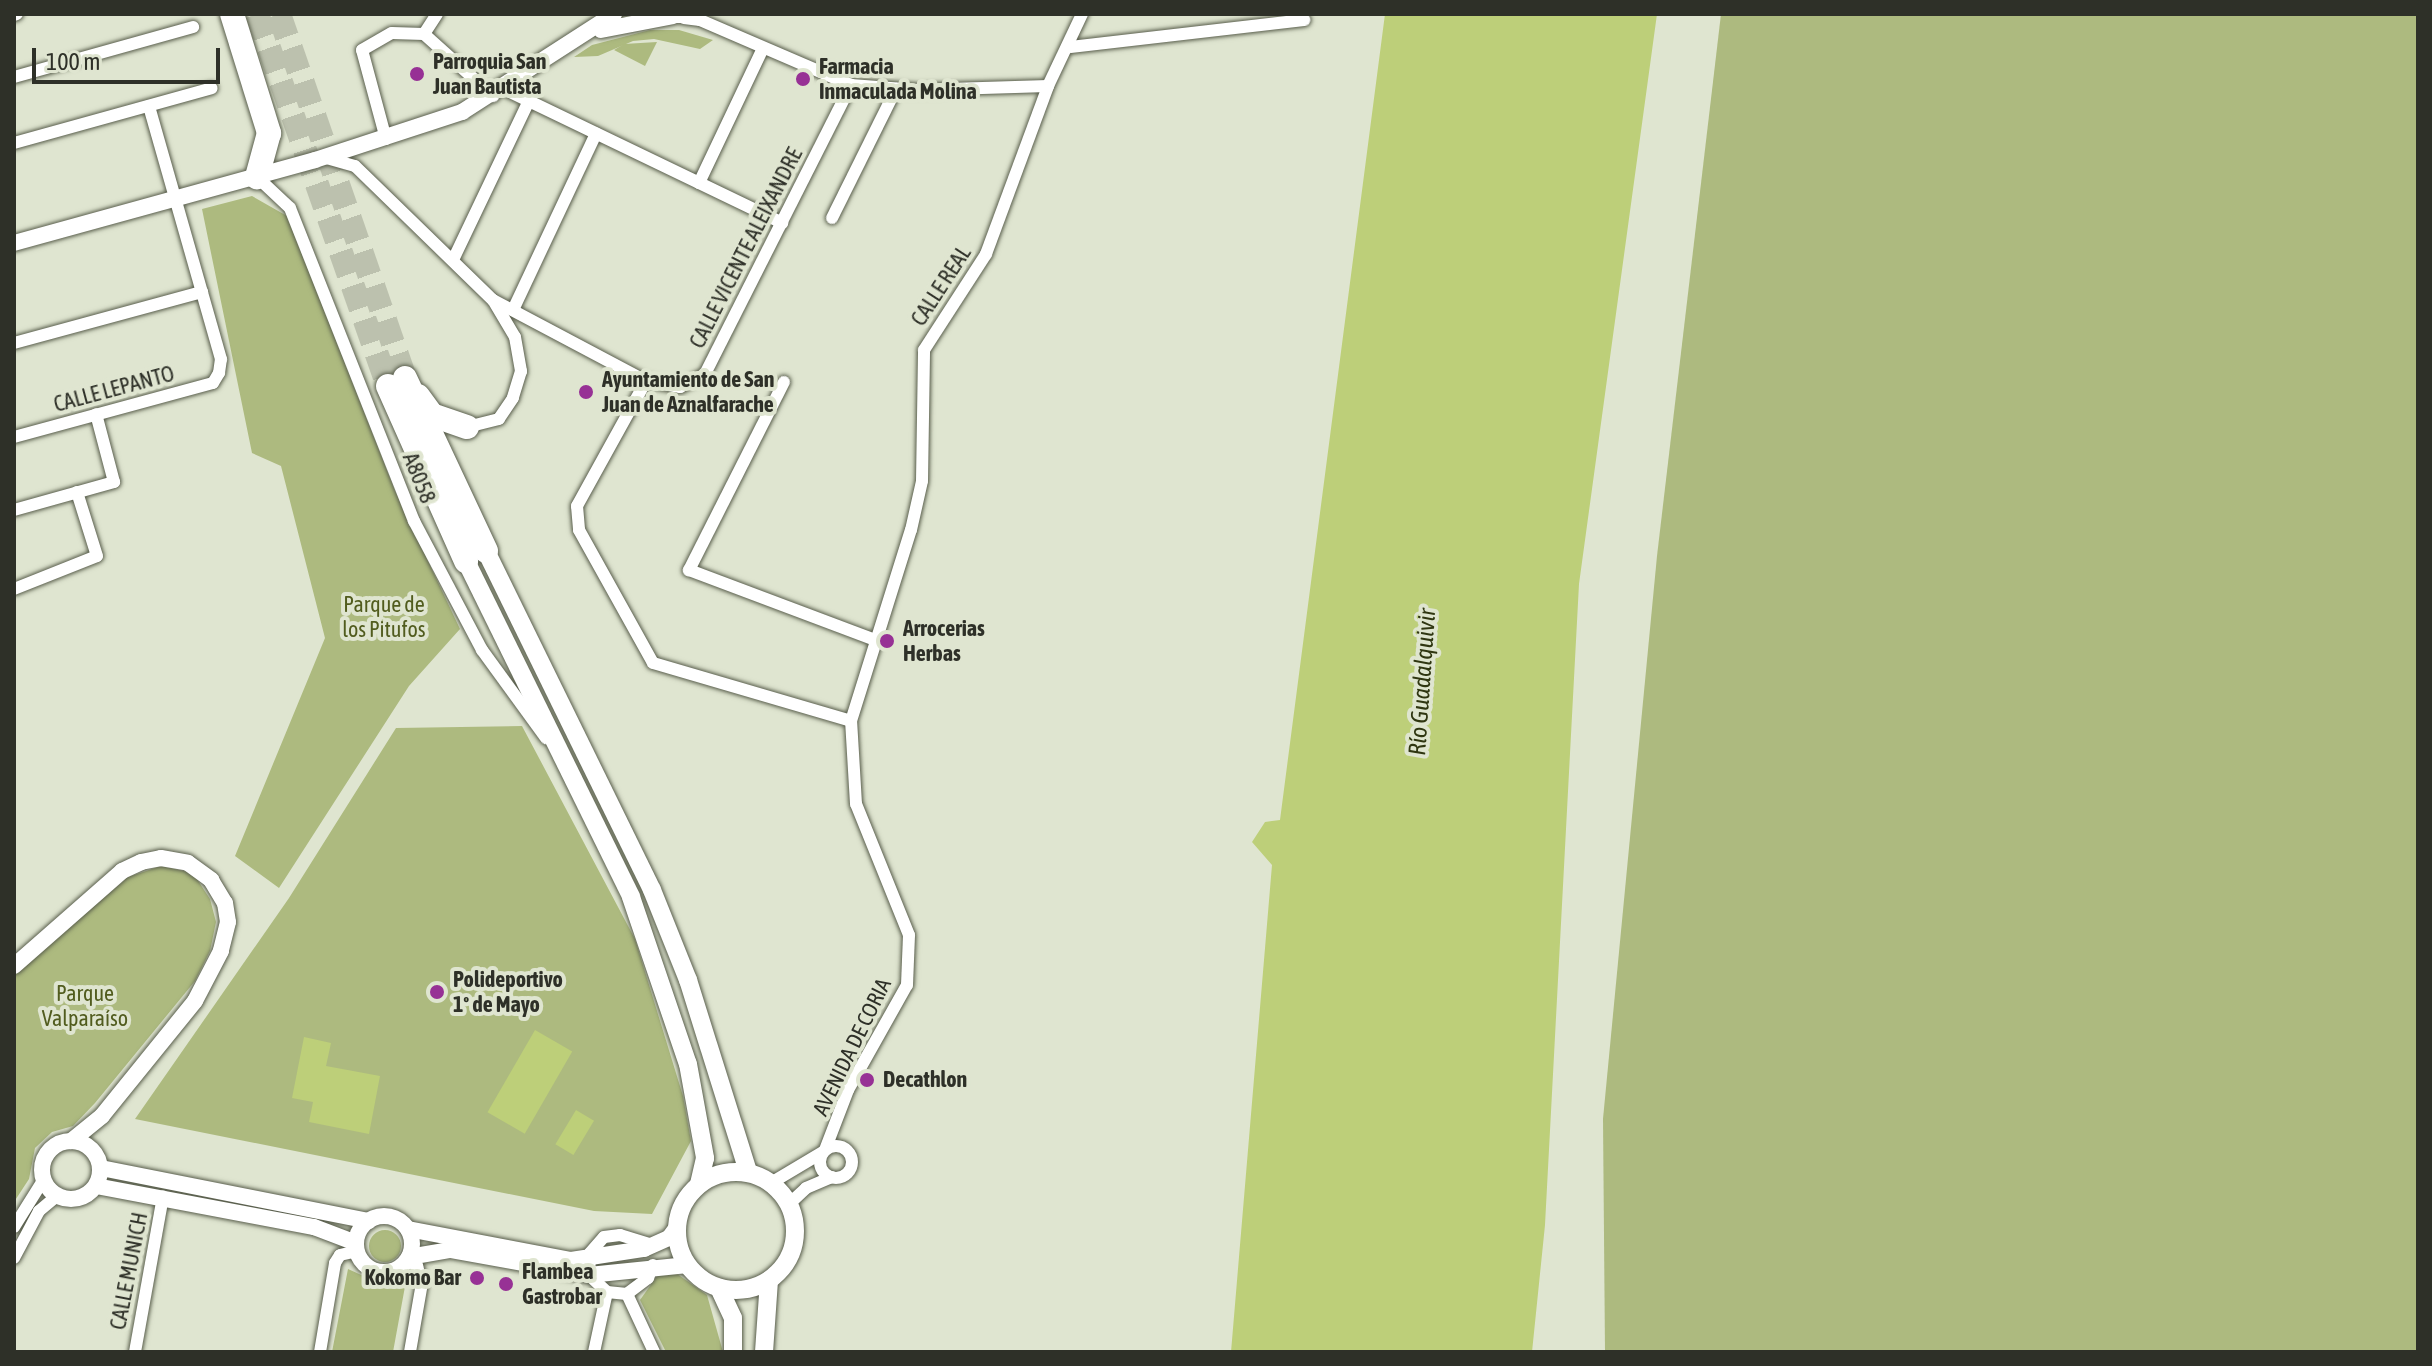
<!DOCTYPE html>
<html>
<head>
<meta charset="utf-8">
<style>
  body { margin:0 }
  #map { position:relative; width:2432px; height:1366px; overflow:hidden; background:#dfe5d0; font-family:"Asap Condensed",sans-serif }
  div>[style] { position:absolute }
  .green>* { inset:0; background:#adba7f }
  .round { border-radius:50% }
  .water>* { inset:0; background:#bdcf79; transform-origin:0 0 }
  .motorway-tunnel>* { height:24px; margin-top:-12px; transform-origin:0; background:repeating-linear-gradient(90deg,#bcc1ae 0 24px,transparent 0 36px) }
  .roads { filter:drop-shadow(0 0 2px #595e4c) drop-shadow(0 0 2px #595e4c) }
  .minor>* { height:12px; margin:-6px; padding:0 6px; transform-origin:6px; border-radius:6px; background:#fff }
  .minor>.ring { margin:-6px; padding:0; box-sizing:content-box; background:none; border:12px solid #fff; border-radius:50% }
  .tertiary>* { height:16px; margin:-8px; padding:0 8px; transform-origin:8px; border-radius:8px; background:#fff }
  .tertiary>.ring { margin:-8px; padding:0; box-sizing:content-box; background:none; border:16px solid #fff; border-radius:50% }
  .secondary>* { height:18px; margin:-9px; padding:0 9px; transform-origin:9px; border-radius:9px; background:#fff }
  .secondary>.ring { margin:-9px; padding:0; box-sizing:content-box; background:none; border:18px solid #fff; border-radius:50% }
  .motorway>* { height:24px; margin:-12px; padding:0 12px; transform-origin:12px; border-radius:12px; background:#fff }
  .dots>* { width:22px; height:22px; translate:-50% -50%; box-sizing:border-box; border:4px solid #dfe5d0; border-radius:50% }
  span { translate:-50% -50%; white-space:nowrap; text-align:center; line-height:1.15; -webkit-text-stroke:8px #dfe5d0; paint-order:stroke }
  .poi-label { font-size:22px; color:#2e3028; font-weight:700 }
  .left { translate:0 -50%; text-align:left }
  .right { translate:-100% -50%; text-align:right }
  .street-label { font-size:22px; color:#2e3028 }
  .park-label { font-size:22px; color:#515c1e }
  .water-label { font-size:24px; color:#2f3611; font-style:italic }
  .frame { position:absolute; inset:0; border:16px solid #2e3028; pointer-events:none }
  .scale { position:absolute; left:32px; top:48px; width:188px; height:36px; box-sizing:border-box; border:4px solid #2e3028; border-top:0; padding-left:10px; font-size:24px; line-height:28px; white-space:nowrap; color:#2e3028; -webkit-text-stroke:6px #dfe5d0; paint-order:stroke }
</style>
</head>
<body>
<div id="map">
  <div class="green">
    <i style="clip-path:polygon(1721px 14px,2418px 14px,2418px 1352px,1605px 1352px,1603px 1119px,1657px 556px)"></i>
    <i style="clip-path:polygon(650px 30px,679px 30px,713px 40px,700px 49px,654px 39px,633px 41px,598px 56px,574px 57px,592px 45px)"></i>
    <i style="clip-path:polygon(657px 42px,645px 66px,614px 50px,624px 44px)"></i>
    <i style="clip-path:polygon(252px 196px,287px 216px,395px 491px,460px 629px,409px 686px,279px 888px,235px 856px,325px 638px,281px 466px,252px 453px,202px 209px)"></i>
    <i style="clip-path:polygon(522px 726px,635px 939px,683px 1096px,691px 1141px,652px 1214px,594px 1211px,135px 1119px,289px 898px,396px 728px)"></i>
    <i style="clip-path:polygon(161px 866px,193px 873px,210px 899px,216px 922px,210px 951px,195px 981px,95px 1103px,73px 1126px,52px 1132px,35px 1148px,29px 1179px,14px 1202px,14px 975px,128px 877px)"></i>
    <i class="round" style="left:369px;top:1230px;width:32px;height:32px"></i>
    <i style="clip-path:polygon(348px 1269px,379px 1283px,406px 1281px,393px 1352px,332px 1352px)"></i>
    <i style="clip-path:polygon(673px 1271px,707px 1295px,723px 1352px,666px 1352px,640px 1300px,660px 1272px)"></i>
  </div>
  <div class="water">
    <i style="clip-path:polygon(1385px 14px,1657px 14px,1579px 584px,1545px 1225px,1532px 1352px,1231px 1352px,1272px 865px,1252px 842px,1265px 822px,1280px 820px)"></i>
    <i style="left:535px;top:1030px;width:43px;height:95px;rotate:30deg"></i>
    <i style="clip-path:polygon(304px 1037px,331px 1043px,326px 1066px,380px 1076px,369px 1134px,309px 1122px,313px 1102px,292px 1098px)"></i>
    <i style="left:576px;top:1110px;width:21px;height:40px;rotate:31deg"></i>
  </div>
  <div class="motorway-tunnel">
    <i style="left:257px;top:14px;width:394px;rotate:70.6deg"></i>
    <i style="left:279px;top:14px;width:385px;rotate:70.9deg"></i>
  </div>
  <div class="roads">
    <div class="minor">
      <i style="left:14px;top:15px;width:3px;rotate:-18deg"></i>
      <i style="left:684px;top:18px;width:16px;rotate:7deg"></i>
      <i style="left:700px;top:20px;width:164px;rotate:23.3deg"></i>
      <i style="left:851px;top:85px;width:66px;rotate:4.3deg"></i>
      <i style="left:917px;top:90px;width:131px;rotate:-1.7deg"></i>
      <i style="left:424px;top:34px;width:24px;rotate:-57deg"></i>
      <i style="left:1070px;top:47px;width:236px;rotate:-6.6deg"></i>
      <i style="left:14px;top:77px;width:186px;rotate:-15.6deg"></i>
      <i style="left:504px;top:89px;width:309px;rotate:25.7deg"></i>
      <i style="left:386px;top:139px;width:92px;rotate:-105.1deg"></i>
      <i style="left:362px;top:50px;width:34px;rotate:-30deg"></i>
      <i style="left:392px;top:33px;width:32px;rotate:2deg"></i>
      <i style="left:424px;top:34px;width:93px;rotate:41.9deg"></i>
      <i style="left:14px;top:143px;width:205px;rotate:-15.5deg"></i>
      <i style="left:323px;top:157px;width:33px;rotate:16deg"></i>
      <i style="left:355px;top:166px;width:192px;rotate:44.2deg"></i>
      <i style="left:493px;top:300px;width:43px;rotate:59.3deg"></i>
      <i style="left:515px;top:337px;width:35px;rotate:80deg"></i>
      <i style="left:521px;top:371px;width:28px;rotate:107deg"></i>
      <i style="left:513px;top:398px;width:25px;rotate:124deg"></i>
      <i style="left:499px;top:419px;width:33px;rotate:166deg"></i>
      <i style="left:257px;top:177px;width:45px;rotate:43.2deg"></i>
      <i style="left:290px;top:208px;width:337px;rotate:68.4deg"></i>
      <i style="left:414px;top:521px;width:146px;rotate:62.2deg"></i>
      <i style="left:482px;top:650px;width:109px;rotate:54deg"></i>
      <i style="left:699px;top:183px;width:149px;rotate:-64.6deg"></i>
      <i style="left:832px;top:218px;width:144px;rotate:-63.6deg"></i>
      <i style="left:453px;top:260px;width:176px;rotate:-64.5deg"></i>
      <i style="left:493px;top:300px;width:173px;rotate:27.9deg"></i>
      <i style="left:646px;top:381px;width:35px;rotate:10deg"></i>
      <i style="left:680px;top:387px;width:28px;rotate:-27deg"></i>
      <i style="left:705px;top:374px;width:324px;rotate:-63.2deg"></i>
      <i style="left:513px;top:310px;width:195px;rotate:-64.8deg"></i>
      <i style="left:14px;top:343px;width:195px;rotate:-15.2deg"></i>
      <i style="left:646px;top:381px;width:143px;rotate:118.9deg"></i>
      <i style="left:577px;top:506px;width:24px;rotate:85deg"></i>
      <i style="left:579px;top:530px;width:152px;rotate:60.9deg"></i>
      <i style="left:653px;top:663px;width:206px;rotate:16.3deg"></i>
      <i style="left:784px;top:382px;width:211px;rotate:116.8deg"></i>
      <i style="left:689px;top:570px;width:199px;rotate:20.6deg"></i>
      <i style="left:14px;top:437px;width:206px;rotate:-15.2deg"></i>
      <i style="left:213px;top:383px;width:12px;rotate:-59deg"></i>
      <i style="left:219px;top:373px;width:14px;rotate:-82deg"></i>
      <i style="left:221px;top:359px;width:263px;rotate:-105.9deg"></i>
      <i style="left:14px;top:510px;width:104px;rotate:-15.6deg"></i>
      <i style="left:114px;top:482px;width:70px;rotate:-104.8deg"></i>
      <i style="left:14px;top:589px;width:89px;rotate:-21.7deg"></i>
      <i style="left:97px;top:556px;width:67px;rotate:-107.4deg"></i>
      <i class="ring" style="left:820px;top:1146px;width:20px;height:20px"></i>
      <i style="left:825px;top:1150px;width:64px;rotate:-69deg"></i>
      <i style="left:848px;top:1090px;width:120px;rotate:-60.7deg"></i>
      <i style="left:907px;top:985px;width:50px;rotate:-87.7deg"></i>
      <i style="left:909px;top:935px;width:141px;rotate:-112deg"></i>
      <i style="left:856px;top:804px;width:83px;rotate:-93.4deg"></i>
      <i style="left:851px;top:721px;width:200px;rotate:-72.6deg"></i>
      <i style="left:911px;top:530px;width:50px;rotate:-77.3deg"></i>
      <i style="left:922px;top:481px;width:131px;rotate:-89.1deg"></i>
      <i style="left:924px;top:350px;width:114px;rotate:-57.1deg"></i>
      <i style="left:986px;top:254px;width:179px;rotate:-69.7deg"></i>
      <i style="left:1048px;top:86px;width:80px;rotate:-64.7deg"></i>
      <i style="left:771px;top:1183px;width:61px;rotate:-30.8deg"></i>
      <i style="left:789px;top:1204px;width:23px;rotate:-43deg"></i>
      <i style="left:806px;top:1188px;width:28px;rotate:-23deg"></i>
      <i style="left:14px;top:1227px;width:57px;rotate:-58deg"></i>
      <i style="left:14px;top:1258px;width:53px;rotate:-62deg"></i>
      <i style="left:39px;top:1211px;width:23px;rotate:-40deg"></i>
      <i style="left:407px;top:1260px;width:12px;rotate:31deg"></i>
      <i style="left:417px;top:1266px;width:18px;rotate:74deg"></i>
      <i style="left:422px;top:1283px;width:70px;rotate:99.9deg"></i>
      <i style="left:653px;top:1265px;width:14px;rotate:111deg"></i>
      <i style="left:648px;top:1278px;width:26px;rotate:143deg"></i>
      <i style="left:627px;top:1294px;width:20px;rotate:-174deg"></i>
      <i style="left:607px;top:1292px;width:25px;rotate:-137deg"></i>
      <i style="left:589px;top:1275px;width:22px;rotate:-87deg"></i>
      <i style="left:590px;top:1253px;width:21px;rotate:-49deg"></i>
      <i style="left:604px;top:1237px;width:16px;rotate:-7deg"></i>
      <i style="left:620px;top:1235px;width:34px;rotate:17deg"></i>
      <i style="left:627px;top:1294px;width:64px;rotate:65deg"></i>
      <i style="left:135px;top:1352px;width:158px;rotate:-79.8deg"></i>
      <i style="left:320px;top:1352px;width:90px;rotate:-80.4deg"></i>
      <i style="left:335px;top:1263px;width:9px;rotate:-58deg"></i>
      <i style="left:340px;top:1255px;width:17px;rotate:-13deg"></i>
      <i style="left:594px;top:1352px;width:61px;rotate:-77.8deg"></i>
    </div>
    <div class="tertiary">
      <i style="left:601px;top:30px;width:73px;rotate:-11deg"></i>
      <i style="left:14px;top:243px;width:312px;rotate:-15.4deg"></i>
      <i style="left:315px;top:160px;width:155px;rotate:-18.1deg"></i>
      <i style="left:462px;top:112px;width:181px;rotate:-32.8deg"></i>
      <i style="left:14px;top:966px;width:144px;rotate:-41.3deg"></i>
      <i style="left:122px;top:871px;width:21px;rotate:-25deg"></i>
      <i style="left:141px;top:862px;width:20px;rotate:-11deg"></i>
      <i style="left:161px;top:858px;width:27px;rotate:10deg"></i>
      <i style="left:188px;top:863px;width:29px;rotate:36deg"></i>
      <i style="left:211px;top:880px;width:27px;rotate:59deg"></i>
      <i style="left:225px;top:903px;width:19px;rotate:81deg"></i>
      <i style="left:228px;top:922px;width:30px;rotate:104deg"></i>
      <i style="left:221px;top:951px;width:56px;rotate:117.5deg"></i>
      <i style="left:195px;top:1001px;width:148px;rotate:129deg"></i>
      <i style="left:102px;top:1116px;width:40px;rotate:141deg"></i>
      <i class="ring" style="left:42px;top:1141px;width:42px;height:42px"></i>
      <i style="left:101px;top:1168px;width:273px;rotate:11.2deg"></i>
      <i style="left:96px;top:1186px;width:222px;rotate:10.7deg"></i>
      <i style="left:314px;top:1227px;width:45px;rotate:20.9deg"></i>
      <i class="ring" style="left:356px;top:1216px;width:40px;height:40px"></i>
      <i style="left:408px;top:1229px;width:166px;rotate:10.8deg"></i>
      <i style="left:571px;top:1260px;width:74px;rotate:-8.6deg"></i>
      <i style="left:644px;top:1249px;width:27px;rotate:-24deg"></i>
      <i style="left:669px;top:1238px;width:14px;rotate:-54deg"></i>
      <i style="left:409px;top:1257px;width:42px;rotate:-9.7deg"></i>
      <i style="left:450px;top:1250px;width:141px;rotate:10.2deg"></i>
      <i style="left:589px;top:1275px;width:99px;rotate:-5.8deg"></i>
    </div>
    <div class="secondary">
      <i style="left:667px;top:14px;width:23px"></i>
      <i style="left:486px;top:551px;width:377px;rotate:63.9deg"></i>
      <i style="left:652px;top:890px;width:97px;rotate:68.2deg"></i>
      <i style="left:688px;top:980px;width:201px;rotate:72.6deg"></i>
      <i style="left:466px;top:561px;width:374px;rotate:63.8deg"></i>
      <i style="left:631px;top:897px;width:176px;rotate:71.2deg"></i>
      <i style="left:688px;top:1064px;width:96px;rotate:79.7deg"></i>
      <i style="left:705px;top:1158px;width:27px;rotate:103deg"></i>
      <i class="ring" style="left:677px;top:1172px;width:100px;height:100px"></i>
      <i style="left:719px;top:1288px;width:33px;rotate:65deg"></i>
      <i style="left:733px;top:1318px;width:34px;rotate:90deg"></i>
      <i style="left:764px;top:1352px;width:72px;rotate:-86deg"></i>
    </div>
    <div class="motorway">
      <i style="left:232px;top:14px;width:125px;rotate:72.7deg"></i>
      <i style="left:269px;top:133px;width:46px;rotate:105.3deg"></i>
      <i style="left:405px;top:378px;width:191px;rotate:64.9deg"></i>
      <i style="left:388px;top:386px;width:192px;rotate:66deg"></i>
      <i style="left:418px;top:396px;width:24px;rotate:54deg"></i>
      <i style="left:432px;top:415px;width:37px;rotate:19deg"></i>
    </div>
  </div>
  <div class="dots">
    <i style="left:417px;top:74px;background:#973195"></i>
    <i style="left:803px;top:79px;background:#973195"></i>
    <i style="left:586px;top:392px;background:#973195"></i>
    <i style="left:887px;top:641px;background:#973195"></i>
    <i style="left:437px;top:992px;background:#973195"></i>
    <i style="left:867px;top:1080px;background:#973195"></i>
    <i style="left:477px;top:1278px;background:#973195"></i>
    <i style="left:506px;top:1284px;background:#973195"></i>
  </div>
  <div class="poi-label">
    <span class="left" style="left:433px;top:74px">Parroquia San<br>Juan Bautista</span>
    <span class="left" style="left:819px;top:79px">Farmacia<br>Inmaculada Molina</span>
    <span class="left" style="left:602px;top:392px">Ayuntamiento de San<br>Juan de Aznalfarache</span>
    <span class="left" style="left:903px;top:641px">Arrocerias<br>Herbas</span>
    <span class="left" style="left:453px;top:992px">Polideportivo<br>1º de Mayo</span>
    <span class="left" style="left:883px;top:1080px">Decathlon</span>
    <span class="left" style="left:522px;top:1284px">Flambea<br>Gastrobar</span>
    <span class="right" style="left:461px;top:1278px">Kokomo Bar</span>
  </div>
  <div class="street-label">
    <span style="left:746px;top:248px;rotate:-63deg">CALLE VICENTE ALEIXANDRE</span>
    <span style="left:941px;top:286px;rotate:-57deg">CALLE REAL</span>
    <span style="left:114px;top:389px;rotate:-15deg">CALLE LEPANTO</span>
    <span style="left:419px;top:478px;rotate:68deg">A8058</span>
    <span style="left:852px;top:1047px;rotate:-64deg">AVENIDA DE CORIA</span>
    <span style="left:129px;top:1271px;rotate:-79deg">CALLE MUNICH</span>
  </div>
  <div class="park-label">
    <span style="left:384px;top:617px">Parque de<br>los Pitufos</span>
    <span style="left:85px;top:1006px">Parque<br>Valparaíso</span>
  </div>
  <div class="water-label">
    <span style="left:1422px;top:682px;rotate:-86deg">Río Guadalquivir</span>
  </div>
  <div class="frame"></div>
  <div class="scale">100 m</div>
</div>
</body>
</html>
